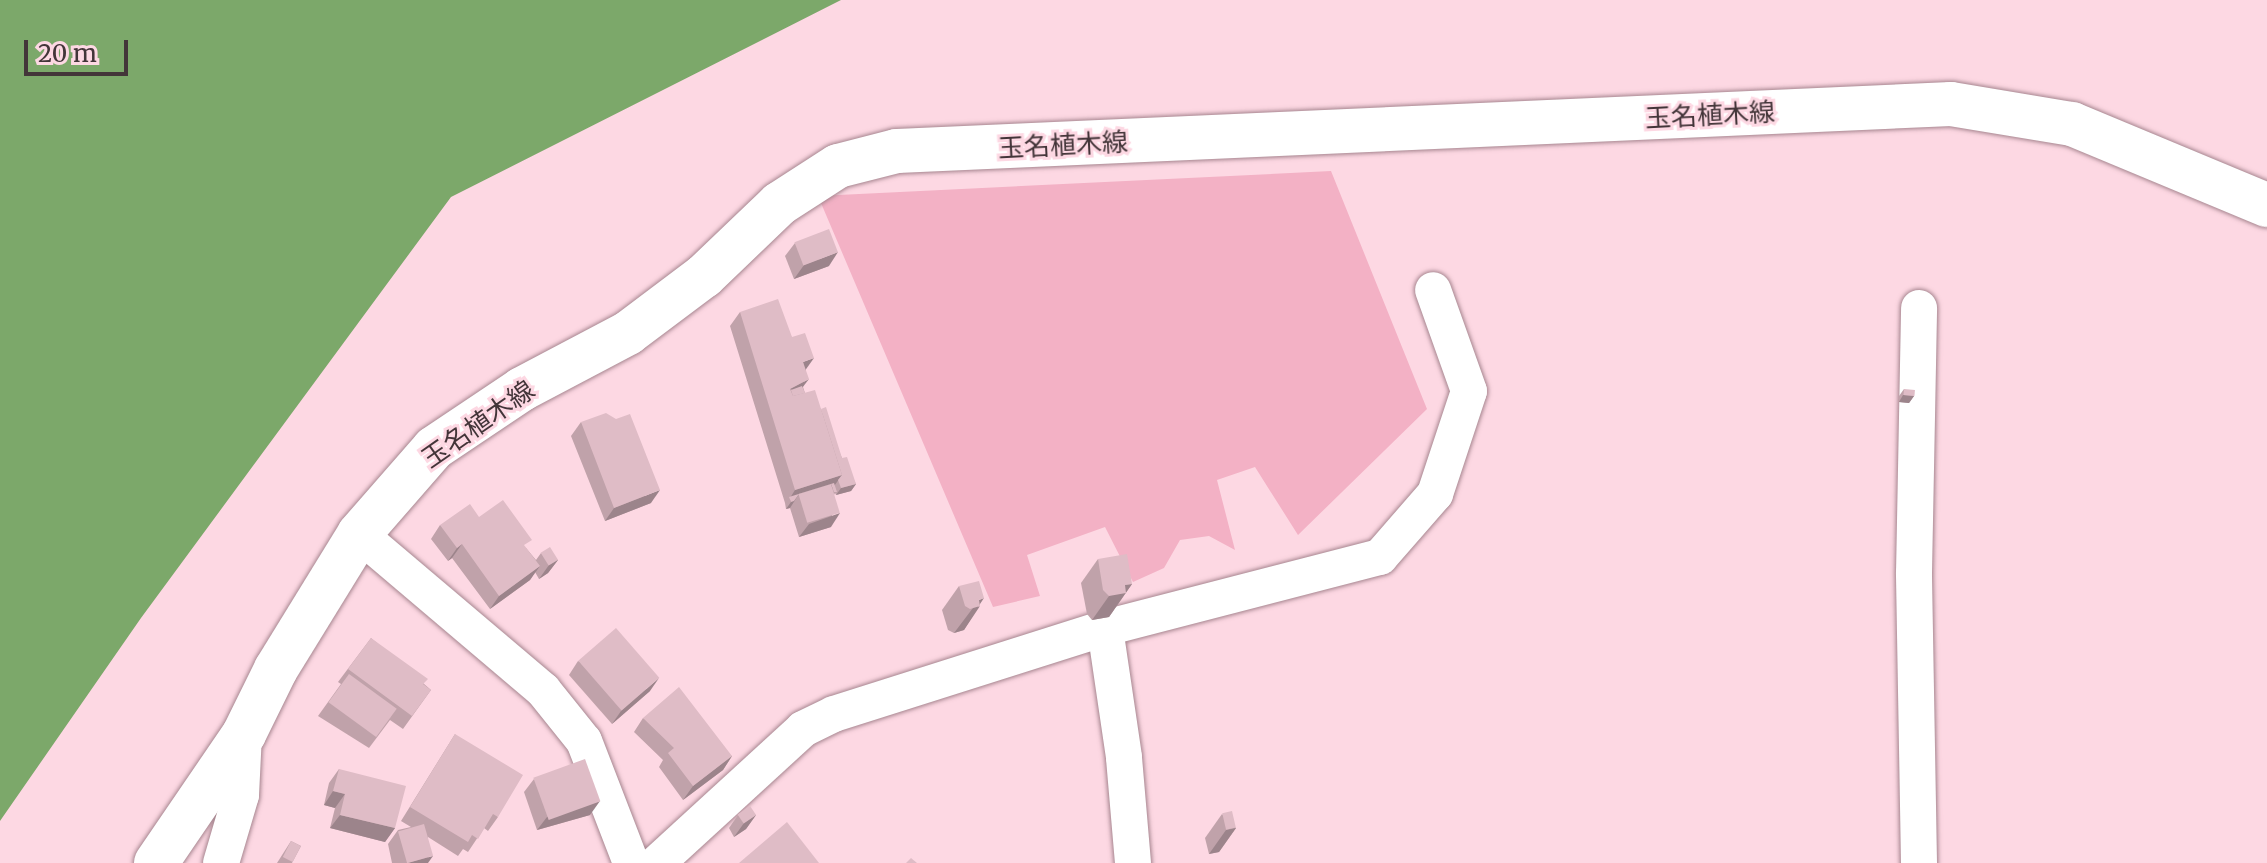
<!DOCTYPE html>
<html>
<head>
<meta charset="utf-8">
<style>
  body { margin:0 }
  #map { position:relative; width:2267px; height:863px; overflow:hidden; background:#fdd8e3; font-family:Merriweather,"Noto Sans JP",serif }
  div>[style] { position:absolute }
  .green>* { inset:0; background:#f3b1c5 }
  .water>* { inset:0; background:#7ca86a }
  .roads { filter:drop-shadow(0 0 2px #a78690) drop-shadow(0 0 2px #a78690) }
  .street>* { height:36px; margin:-18px; padding:0 18px; transform-origin:18px; border-radius:18px; background:#fff }
  .secondary>* { height:44px; margin:-22px; padding:0 22px; transform-origin:22px; border-radius:22px; background:#fff }
  .wall>* { inset:0; background:#c0a2aa }
  .shaded-wall>* { inset:0; background:#9c848b }
  .building>* { inset:0; background:#dfbcc6; transform-origin:0 0 }
  span { translate:-50% -50%; white-space:nowrap; text-align:center; line-height:1.15; -webkit-text-stroke:6px #fdd8e3; paint-order:stroke }
  .street-label { font-size:26px; color:#433539 }
  .scale { position:absolute; left:24px; top:40px; width:104px; height:36px; box-sizing:border-box; border:4px solid #433539; border-top:0; padding-left:10px; font-size:24px; line-height:28px; white-space:nowrap; color:#433539; -webkit-text-stroke:6px #fdd8e3; paint-order:stroke }
</style>
</head>
<body>
<div id="map">
  <div class="green">
    <i style="clip-path:polygon(1331px 171px,1427px 409px,1298px 535px,1255px 467px,1217px 480px,1235px 550px,1209px 536px,1180px 540px,1164px 568px,1133px 582px,1105px 527px,1027px 555px,1040px 596px,993px 607px,818px 196px)"></i>
  </div>
  <div class="water">
    <i style="clip-path:polygon(0 0,841px 0,451px 197px,141px 618px,0 821px)"></i>
  </div>
  <div class="roads">
    <div class="street">
      <i style="left:359px;top:534px;width:241px;rotate:40.3deg"></i>
      <i style="left:543px;top:690px;width:65px;rotate:51.2deg"></i>
      <i style="left:584px;top:741px;width:131px;rotate:68.9deg"></i>
      <i style="left:221px;top:863px;width:71px;rotate:-73.6deg"></i>
      <i style="left:241px;top:795px;width:61px;rotate:-87.2deg"></i>
      <i style="left:657px;top:863px;width:198px;rotate:-42.5deg"></i>
      <i style="left:803px;top:729px;width:34px;rotate:-26deg"></i>
      <i style="left:834px;top:714px;width:284px;rotate:-17.6deg"></i>
      <i style="left:1133px;top:863px;width:106px;rotate:-94.9deg"></i>
      <i style="left:1124px;top:757px;width:130px;rotate:-98.4deg"></i>
      <i style="left:1105px;top:628px;width:284px;rotate:-14.5deg"></i>
      <i style="left:1380px;top:557px;width:84px;rotate:-48.9deg"></i>
      <i style="left:1435px;top:494px;width:108px;rotate:-71.7deg"></i>
      <i style="left:1469px;top:391px;width:107px;rotate:-109.6deg"></i>
      <i style="left:1919px;top:863px;width:290px;rotate:-91deg"></i>
      <i style="left:1914px;top:573px;width:265px;rotate:-88.9deg"></i>
    </div>
    <div class="secondary">
      <i style="left:156px;top:863px;width:156px;rotate:-55.7deg"></i>
      <i style="left:244px;top:734px;width:72px;rotate:-63.8deg"></i>
      <i style="left:276px;top:669px;width:158px;rotate:-58.4deg"></i>
      <i style="left:359px;top:534px;width:114px;rotate:-48.9deg"></i>
      <i style="left:434px;top:448px;width:106px;rotate:-33.8deg"></i>
      <i style="left:522px;top:389px;width:120px;rotate:-27.8deg"></i>
      <i style="left:628px;top:333px;width:95px;rotate:-36.9deg"></i>
      <i style="left:704px;top:276px;width:104px;rotate:-43.8deg"></i>
      <i style="left:779px;top:204px;width:70px;rotate:-32.8deg"></i>
      <i style="left:838px;top:166px;width:61px;rotate:-14.3deg"></i>
      <i style="left:897px;top:151px;width:1055px;rotate:-2.55deg"></i>
      <i style="left:1951px;top:104px;width:123px;rotate:9.4deg"></i>
      <i style="left:2072px;top:124px;width:211px;rotate:22.6deg"></i>
    </div>
  </div>
  <div class="wall">
    <i style="clip-path:polygon(795px 243px,829px 266px,794px 279px,785px 256px)"></i>
    <i style="clip-path:polygon(740px 312px,792px 337px,806px 370px,803px 387px,805px 393px,821px 409px,842px 458px,856px 484px,851px 491px,836px 495px,835px 493px,834px 495px,831px 527px,799px 537px,790px 508px,786px 509px,785px 503px,730px 326px)"></i>
    <i style="clip-path:polygon(1904px 389px,1914px 396px,1909px 403px,1899px 402px,1899px 396px)"></i>
    <i style="clip-path:polygon(581px 422px,651px 503px,605px 521px,571px 436px)"></i>
    <i style="clip-path:polygon(440px 525px,526px 548px,536px 560px,541px 553px,558px 560px,548px 573px,539px 579px,535px 572px,530px 580px,490px 609px,452px 558px,448px 561px,431px 539px)"></i>
    <i style="clip-path:polygon(1098px 559px,1132px 584px,1109px 617px,1092px 620px,1087px 614px,1081px 583px)"></i>
    <i style="clip-path:polygon(959px 586px,980px 604px,964px 630px,954px 633px,948px 630px,942px 610px)"></i>
    <i style="clip-path:polygon(371px 638px,431px 690px,403px 729px,390px 720px,369px 748px,318px 716px,341px 684px,338px 682px)"></i>
    <i style="clip-path:polygon(578px 661px,650px 691px,612px 724px,569px 675px)"></i>
    <i style="clip-path:polygon(643px 718px,732px 756px,723px 770px,683px 800px,659px 767px,663px 760px,634px 732px)"></i>
    <i style="clip-path:polygon(455px 734px,498px 817px,488px 831px,484px 828px,468px 852px,463px 849px,458px 856px,428px 837px,428px 863px,392px 863px,388px 844px,398px 830px,411px 827px,401px 821px)"></i>
    <i style="clip-path:polygon(339px 769px,395px 828px,385px 842px,330px 828px,335px 808px,324px 805px,329px 783px)"></i>
    <i style="clip-path:polygon(534px 779px,590px 815px,537px 830px,524px 792px)"></i>
    <i style="clip-path:polygon(1222px 814px,1236px 828px,1219px 852px,1209px 854px,1205px 838px)"></i>
    <i style="clip-path:polygon(738px 815px,756px 815px,746px 829px,734px 837px,729px 828px)"></i>
    <i style="clip-path:polygon(291px 841px,301px 846px,292px 863px,277px 863px)"></i>
  </div>
  <div class="shaded-wall">
    <i style="clip-path:polygon(838px 252px,829px 266px,794px 279px,804px 265px)"></i>
    <i style="clip-path:polygon(814px 358px,804px 372px,803px 362px)"></i>
    <i style="clip-path:polygon(809px 379px,799px 392px,790px 389px)"></i>
    <i style="clip-path:polygon(1903px 395px,1914px 396px,1909px 403px,1899px 402px)"></i>
    <i style="clip-path:polygon(842px 475px,832px 489px,799px 494px,790px 508px,786px 509px,791px 502px,790px 498px,795px 490px)"></i>
    <i style="clip-path:polygon(856px 484px,851px 491px,836px 495px,841px 488px)"></i>
    <i style="clip-path:polygon(660px 490px,651px 503px,605px 521px,614px 508px)"></i>
    <i style="clip-path:polygon(840px 513px,831px 527px,799px 537px,809px 524px)"></i>
    <i style="clip-path:polygon(462px 544px,452px 558px,448px 561px,457px 548px)"></i>
    <i style="clip-path:polygon(558px 560px,548px 573px,539px 579px,549px 565px)"></i>
    <i style="clip-path:polygon(540px 566px,530px 580px,490px 609px,499px 596px)"></i>
    <i style="clip-path:polygon(1132px 584px,1109px 617px,1092px 620px,1109px 596px,1125px 585px)"></i>
    <i style="clip-path:polygon(984px 598px,978px 607px,980px 606px,964px 630px,954px 633px,979px 600px)"></i>
    <i style="clip-path:polygon(659px 678px,650px 691px,612px 724px,621px 711px)"></i>
    <i style="clip-path:polygon(732px 756px,723px 770px,683px 800px,693px 786px)"></i>
    <i style="clip-path:polygon(333px 791px,345px 794px,335px 808px,324px 805px)"></i>
    <i style="clip-path:polygon(600px 801px,590px 815px,537px 830px,547px 817px)"></i>
    <i style="clip-path:polygon(340px 815px,395px 828px,385px 842px,330px 828px)"></i>
    <i style="clip-path:polygon(756px 815px,746px 829px,734px 837px,744px 823px)"></i>
    <i style="clip-path:polygon(1236px 828px,1219px 852px,1209px 854px,1226px 830px)"></i>
    <i style="clip-path:polygon(433px 856px,428px 863px,407px 863px)"></i>
  </div>
  <div class="building">
    <i style="left:829px;top:229px;width:25px;height:37px;rotate:69deg"></i>
    <i style="clip-path:polygon(778px 299px,792px 337px,805px 333px,814px 358px,803px 362px,809px 379px,790px 389px,793px 396px,815px 390px,842px 475px,795px 490px,740px 312px)"></i>
    <i style="clip-path:polygon(802px 386px,805px 393px,793px 396px,791px 390px)"></i>
    <i style="left:1904px;top:389px;width:11px;height:6px;rotate:5deg"></i>
    <i style="clip-path:polygon(826px 407px,842px 458px,847px 457px,856px 484px,841px 488px,838px 480px,842px 475px,821px 409px)"></i>
    <i style="clip-path:polygon(606px 413px,616px 419px,630px 414px,660px 490px,614px 508px,581px 422px)"></i>
    <i style="clip-path:polygon(834px 483px,837px 492px,834px 492px,831px 484px,799px 494px,794px 501px,791px 502px,789px 497px)"></i>
    <i style="left:831px;top:484px;width:30px;height:34px;rotate:73deg"></i>
    <i style="clip-path:polygon(503px 500px,532px 540px,524px 545px,540px 566px,499px 596px,462px 544px,457px 548px,440px 525px,470px 504px,479px 517px)"></i>
    <i style="left:550px;top:547px;width:15px;height:11px;rotate:58deg"></i>
    <i style="clip-path:polygon(1127px 554px,1132px 584px,1125px 585px,1126px 593px,1109px 596px,1103px 590px,1098px 559px)"></i>
    <i style="clip-path:polygon(979px 581px,984px 598px,979px 600px,980px 606px,970px 609px,965px 606px,959px 586px)"></i>
    <i style="left:616px;top:628px;width:66px;height:50px;rotate:49deg"></i>
    <i style="clip-path:polygon(371px 638px,428px 679px,423px 684px,431px 690px,412px 716px,348px 669px)"></i>
    <i style="left:349px;top:674px;width:59px;height:35px;rotate:36deg"></i>
    <i style="clip-path:polygon(679px 687px,732px 756px,693px 786px,668px 753px,674px 748px,643px 718px)"></i>
    <i style="clip-path:polygon(455px 734px,523px 775px,498px 817px,493px 814px,478px 839px,472px 835px,468px 842px,410px 807px)"></i>
    <i style="left:585px;top:759px;width:45px;height:55px;rotate:70deg"></i>
    <i style="clip-path:polygon(339px 769px,406px 786px,395px 828px,340px 815px,345px 794px,333px 791px)"></i>
    <i style="left:750px;top:806px;width:11px;height:15px;rotate:56deg"></i>
    <i style="left:1232px;top:811px;width:17px;height:10px;rotate:77deg"></i>
    <i style="clip-path:polygon(787px 822px,819px 863px,739px 863px)"></i>
    <i style="left:424px;top:824px;width:33px;height:27px;rotate:74deg"></i>
    <i style="left:291px;top:841px;width:11px;height:18px;rotate:27deg"></i>
    <i style="clip-path:polygon(911px 858px,917px 863px,906px 863px)"></i>
  </div>
  <div class="street-label">
    <span style="left:1710px;top:115px;rotate:-3deg">玉名植木線</span>
    <span style="left:1063px;top:145px;rotate:-3deg">玉名植木線</span>
    <span style="left:478px;top:424px;rotate:-35deg">玉名植木線</span>
  </div>
  <div class="scale">20 m</div>
</div>
</body>
</html>
